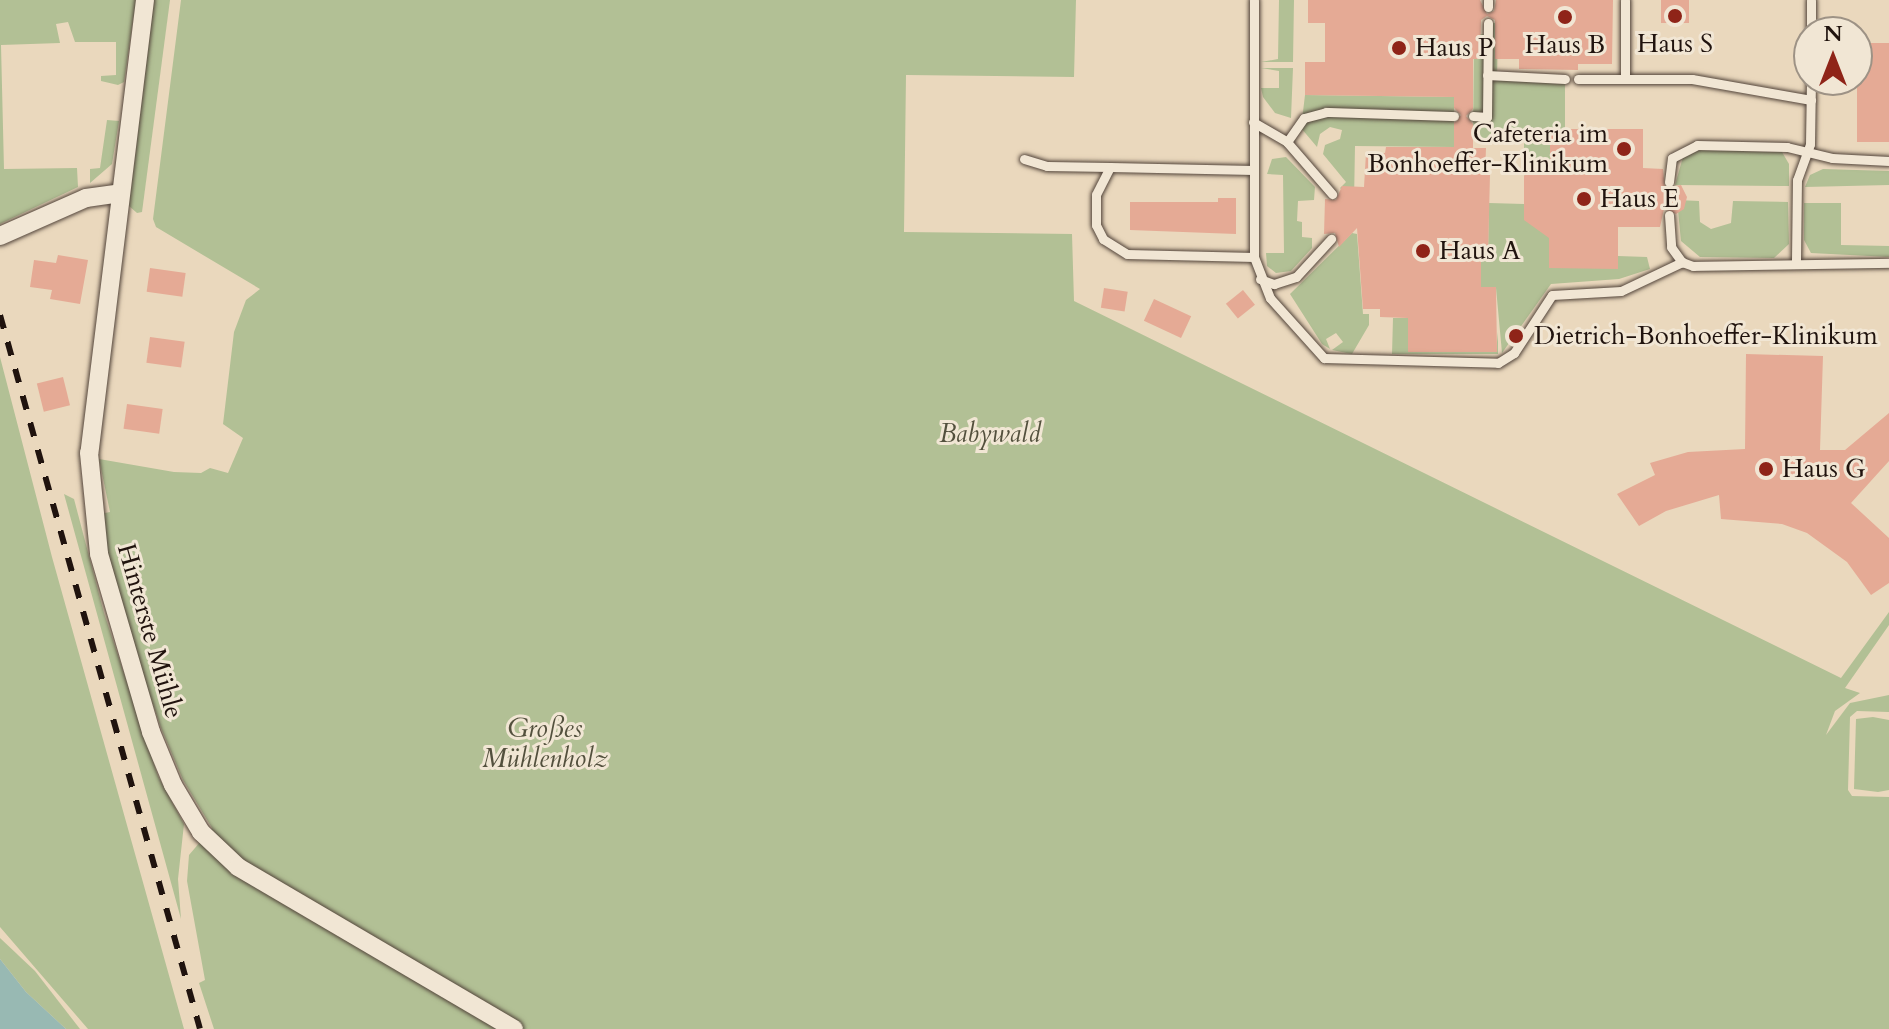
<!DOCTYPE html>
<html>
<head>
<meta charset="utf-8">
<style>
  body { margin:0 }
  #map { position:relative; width:1889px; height:1029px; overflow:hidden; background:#ead8bd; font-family:Cardo,serif }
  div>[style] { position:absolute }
  .green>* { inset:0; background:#b2c095 }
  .water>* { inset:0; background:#98b9b3 }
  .building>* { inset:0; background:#e5aa95; transform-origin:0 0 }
  .roads { filter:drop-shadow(0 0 2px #52443a) drop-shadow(0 0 2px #52443a) }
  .service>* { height:9px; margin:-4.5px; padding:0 4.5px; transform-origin:4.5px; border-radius:4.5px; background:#f1e6d4 }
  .minor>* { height:18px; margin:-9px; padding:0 9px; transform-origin:9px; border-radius:9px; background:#f1e6d4 }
  .rail>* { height:6px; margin-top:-3px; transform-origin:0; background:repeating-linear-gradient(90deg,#20130e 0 14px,transparent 0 28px) }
  .dots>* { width:22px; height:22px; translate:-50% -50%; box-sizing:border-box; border:4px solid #f1e6d4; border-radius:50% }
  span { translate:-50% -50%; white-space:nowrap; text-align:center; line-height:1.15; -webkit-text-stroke:6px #f1e6d4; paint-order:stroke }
  .poi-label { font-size:26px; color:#20130e }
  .left { translate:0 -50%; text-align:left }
  .right { translate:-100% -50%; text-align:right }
  .park-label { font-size:26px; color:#53503d; font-style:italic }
  .street-label { font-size:26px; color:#20130e }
  .north { position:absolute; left:1793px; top:16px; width:80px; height:80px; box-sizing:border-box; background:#f1e6d4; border:2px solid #9d9285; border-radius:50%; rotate:0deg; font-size:22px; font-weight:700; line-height:32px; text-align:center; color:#20130e }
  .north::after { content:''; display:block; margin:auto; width:28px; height:36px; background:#8f2418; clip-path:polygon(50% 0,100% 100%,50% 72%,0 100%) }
</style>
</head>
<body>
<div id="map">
  <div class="green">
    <i style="clip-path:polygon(0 0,136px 0,124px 82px,118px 85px,101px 81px,101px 76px,116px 75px,116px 42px,75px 42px,68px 22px,56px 24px,60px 43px,1px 45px,4px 169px,77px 168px,78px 187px,0 224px)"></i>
    <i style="clip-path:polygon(154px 0,170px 0,142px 212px,137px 213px,129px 206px)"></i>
    <i style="clip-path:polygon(181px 0,1076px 0,1074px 77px,906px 75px,904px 232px,1072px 234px,1074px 301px,1841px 678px,1889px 612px,1889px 625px,1845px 688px,1860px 693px,1835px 711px,1826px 735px,1850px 703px,1889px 695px,1889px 712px,1857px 711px,1850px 717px,1848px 790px,1852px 796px,1889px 797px,1889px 1029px,214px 1029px,199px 983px,205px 980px,187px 881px,189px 855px,212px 828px,183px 780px,161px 728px,121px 610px,100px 514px,110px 512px,99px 459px,174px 472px,201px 473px,210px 468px,228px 473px,243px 438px,223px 424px,234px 332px,246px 300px,260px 289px,156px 227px,153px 219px)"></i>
    <i style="clip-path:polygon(1279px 0,1294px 0,1293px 62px,1261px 62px,1278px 59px)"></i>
    <i style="clip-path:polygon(1492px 23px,1498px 23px,1497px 79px,1565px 84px,1565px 129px,1550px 129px,1550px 163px,1537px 164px,1524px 176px,1524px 141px,1473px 140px,1474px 34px,1492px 34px)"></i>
    <i style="clip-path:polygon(1261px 68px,1293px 68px,1291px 118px,1275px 113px,1263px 97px,1261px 88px,1279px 88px,1279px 71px)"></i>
    <i style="clip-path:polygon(1305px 95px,1454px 97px,1454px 147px,1355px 146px,1354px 202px,1340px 188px,1346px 182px,1323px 154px,1325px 145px,1340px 139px,1342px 130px,1330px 127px,1320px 134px,1317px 147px,1301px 128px)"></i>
    <i style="clip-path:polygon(107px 120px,119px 121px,112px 164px,90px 183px,90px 169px,100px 168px)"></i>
    <i style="clip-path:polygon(1700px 150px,1782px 152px,1789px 164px,1789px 186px,1675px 185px,1683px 157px)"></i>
    <i style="clip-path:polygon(1286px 157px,1315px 187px,1314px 200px,1298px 201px,1297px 221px,1302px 222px,1302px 237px,1312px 238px,1312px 248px,1291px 271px,1276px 273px,1267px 266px,1266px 253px,1284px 253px,1283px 175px,1267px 174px,1272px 159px)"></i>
    <i style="clip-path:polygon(1823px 169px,1889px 171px,1889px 185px,1805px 187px,1810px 175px)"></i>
    <i style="clip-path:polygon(1677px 200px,1699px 201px,1700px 222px,1711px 229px,1731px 223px,1733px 201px,1788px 202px,1789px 244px,1774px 258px,1700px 257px,1681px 241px)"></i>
    <i style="clip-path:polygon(1489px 203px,1524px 204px,1618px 269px,1618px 256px,1647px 257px,1650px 269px,1619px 279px,1551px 284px,1502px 353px,1496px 288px,1481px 287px,1481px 255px,1488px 254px)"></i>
    <i style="clip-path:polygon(1804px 203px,1841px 203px,1841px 245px,1889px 246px,1889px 257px,1811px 253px,1804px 240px)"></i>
    <i style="clip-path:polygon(1352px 233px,1357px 234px,1363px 314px,1369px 314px,1369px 325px,1352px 354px,1332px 350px,1343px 342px,1336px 333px,1326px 339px,1330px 349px,1322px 344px,1290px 294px)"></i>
    <i style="clip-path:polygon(1393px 318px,1408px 318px,1409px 352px,1496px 352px,1498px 332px,1498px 354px,1392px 354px)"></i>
    <i style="clip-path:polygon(0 357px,52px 557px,184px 1029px,88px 1029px,0 927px)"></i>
    <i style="clip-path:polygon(64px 494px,74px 499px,104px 613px,158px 776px,184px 824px,178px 879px,181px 919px)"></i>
    <i style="clip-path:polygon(1873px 717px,1889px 720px,1889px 790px,1878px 792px,1854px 789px,1856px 719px)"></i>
    <i style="clip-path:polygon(0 938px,35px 971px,80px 1029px,66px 1029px,26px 992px,0 959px)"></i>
  </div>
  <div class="water">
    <i style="clip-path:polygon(0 959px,26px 992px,66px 1029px,0 1029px)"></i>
  </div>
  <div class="building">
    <i style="clip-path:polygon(1308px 0,1480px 0,1487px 14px,1494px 11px,1496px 0,1613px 0,1612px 64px,1578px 64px,1578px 70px,1519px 69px,1519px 59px,1495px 59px,1495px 20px,1487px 16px,1481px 20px,1480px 59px,1473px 59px,1473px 109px,1466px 116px,1473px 124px,1473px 148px,1486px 148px,1485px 175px,1490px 175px,1488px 255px,1481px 255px,1481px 287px,1496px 287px,1497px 352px,1408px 352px,1408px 318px,1380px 317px,1380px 309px,1363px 309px,1357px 228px,1339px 247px,1335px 233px,1324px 234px,1325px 199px,1336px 200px,1342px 186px,1364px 187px,1366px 153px,1385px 153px,1386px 147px,1454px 147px,1454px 123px,1461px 115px,1454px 108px,1454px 97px,1305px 95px,1305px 62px,1325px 62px,1325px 23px,1308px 23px)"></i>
    <i style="left:1661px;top:0;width:28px;height:23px"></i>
    <i style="left:1857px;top:43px;width:32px;height:99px"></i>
    <i style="clip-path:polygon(1550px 129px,1643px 129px,1643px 168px,1663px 169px,1665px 188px,1681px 185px,1687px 197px,1684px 209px,1676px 214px,1664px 209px,1660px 227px,1618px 227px,1618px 269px,1549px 268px,1549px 238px,1524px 220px,1524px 176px,1537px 164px,1550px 163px)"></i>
    <i style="clip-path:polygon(1218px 198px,1236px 198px,1236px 234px,1130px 230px,1130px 202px,1218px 202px)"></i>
    <i style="clip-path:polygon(58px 255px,88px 260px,80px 304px,50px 299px,52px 290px,30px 287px,34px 260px,56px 263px)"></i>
    <i style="left:150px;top:268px;width:36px;height:24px;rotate:8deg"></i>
    <i style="left:1104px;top:288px;width:24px;height:20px;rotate:9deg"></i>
    <i style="left:1243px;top:290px;width:19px;height:22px;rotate:51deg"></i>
    <i style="left:1154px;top:299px;width:41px;height:24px;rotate:25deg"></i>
    <i style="left:150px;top:337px;width:35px;height:26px;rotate:8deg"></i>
    <i style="clip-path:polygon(1746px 354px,1823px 356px,1820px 450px,1845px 450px,1889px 413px,1889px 461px,1851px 503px,1889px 538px,1889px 583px,1871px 595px,1847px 562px,1807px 533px,1782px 524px,1721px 519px,1719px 495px,1666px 511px,1639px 526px,1617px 494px,1655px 475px,1650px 463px,1688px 452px,1745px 449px)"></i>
    <i style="left:63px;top:377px;width:29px;height:27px;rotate:76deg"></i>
    <i style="left:127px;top:404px;width:36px;height:25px;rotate:8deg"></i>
  </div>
  <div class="roads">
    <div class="service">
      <i style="left:1254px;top:0;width:257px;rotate:90deg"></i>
      <i style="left:1254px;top:257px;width:44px;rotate:68.7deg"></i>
      <i style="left:1270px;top:298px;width:81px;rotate:48deg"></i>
      <i style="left:1324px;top:358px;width:174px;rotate:1.6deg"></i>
      <i style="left:1498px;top:363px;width:19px;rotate:-32deg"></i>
      <i style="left:1514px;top:353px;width:69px;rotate:-56.8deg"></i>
      <i style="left:1552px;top:295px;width:69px;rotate:-3.3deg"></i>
      <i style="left:1621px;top:291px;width:68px;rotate:-25.4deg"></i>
      <i style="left:1625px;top:0;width:79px;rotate:90deg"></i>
      <i style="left:1625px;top:79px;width:67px"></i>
      <i style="left:1692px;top:79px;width:121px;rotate:10deg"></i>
      <i style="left:1488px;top:7px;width:7px;rotate:-90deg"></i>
      <i style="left:1811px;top:32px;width:32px;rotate:-90deg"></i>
      <i style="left:1487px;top:75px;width:78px;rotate:2.9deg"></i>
      <i style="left:1578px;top:79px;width:47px"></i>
      <i style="left:1473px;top:116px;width:14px;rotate:4deg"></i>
      <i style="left:1487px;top:117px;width:94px;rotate:-89.4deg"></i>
      <i style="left:1253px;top:122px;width:39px;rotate:30deg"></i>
      <i style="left:1287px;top:142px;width:69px;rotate:49.1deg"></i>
      <i style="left:1287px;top:142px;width:29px;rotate:-55deg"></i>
      <i style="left:1304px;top:118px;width:23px;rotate:-15deg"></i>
      <i style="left:1326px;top:112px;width:128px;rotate:1.8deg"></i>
      <i style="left:1024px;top:159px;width:24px;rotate:17deg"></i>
      <i style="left:1047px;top:166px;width:63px;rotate:0.9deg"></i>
      <i style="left:1253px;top:170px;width:143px;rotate:-178.8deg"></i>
      <i style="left:1110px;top:167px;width:31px;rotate:117deg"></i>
      <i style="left:1096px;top:195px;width:30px;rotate:90deg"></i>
      <i style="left:1096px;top:225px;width:16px;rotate:63deg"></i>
      <i style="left:1103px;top:239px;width:28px;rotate:32deg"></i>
      <i style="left:1127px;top:254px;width:127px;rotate:1.4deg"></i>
      <i style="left:1669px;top:182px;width:24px;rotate:-83deg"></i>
      <i style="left:1672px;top:158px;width:28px;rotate:-27deg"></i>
      <i style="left:1697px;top:145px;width:90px;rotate:1.3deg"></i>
      <i style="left:1787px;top:147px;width:46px;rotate:13.7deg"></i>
      <i style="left:1832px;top:158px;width:57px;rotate:3deg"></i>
      <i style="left:1669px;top:215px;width:32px;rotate:86deg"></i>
      <i style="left:1671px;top:247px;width:19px;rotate:54deg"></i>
      <i style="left:1682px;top:262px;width:12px;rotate:20deg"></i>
      <i style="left:1693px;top:266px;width:196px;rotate:-0.9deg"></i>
      <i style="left:1796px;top:260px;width:80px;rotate:-89.3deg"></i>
      <i style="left:1797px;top:180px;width:38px;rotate:-70deg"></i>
      <i style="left:1810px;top:144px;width:64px;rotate:-89.1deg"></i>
      <i style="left:1260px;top:279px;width:15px;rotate:20deg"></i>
      <i style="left:1274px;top:284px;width:23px;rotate:-18deg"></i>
      <i style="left:1296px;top:277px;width:52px;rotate:-47.4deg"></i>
    </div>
    <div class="minor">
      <i style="left:145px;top:0;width:456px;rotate:97deg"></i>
      <i style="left:89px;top:453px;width:101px;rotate:84.3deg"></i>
      <i style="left:99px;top:554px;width:185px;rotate:73.7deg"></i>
      <i style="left:151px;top:732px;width:57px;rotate:67.5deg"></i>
      <i style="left:173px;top:785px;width:55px;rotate:59.2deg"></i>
      <i style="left:201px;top:832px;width:51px;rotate:43.4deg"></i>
      <i style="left:238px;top:867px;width:320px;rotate:30.4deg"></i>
      <i style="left:0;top:236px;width:94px;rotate:-23.8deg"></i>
      <i style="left:86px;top:198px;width:35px;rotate:-8deg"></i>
    </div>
  </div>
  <div class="rail">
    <i style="left:0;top:315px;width:741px;rotate:74.35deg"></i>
  </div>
  <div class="dots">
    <i style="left:1675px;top:16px;background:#8f2418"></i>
    <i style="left:1565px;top:17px;background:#8f2418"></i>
    <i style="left:1399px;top:48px;background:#8f2418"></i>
    <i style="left:1624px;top:149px;background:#8f2418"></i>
    <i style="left:1584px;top:199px;background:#8f2418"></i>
    <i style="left:1423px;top:251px;background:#8f2418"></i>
    <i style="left:1516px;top:336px;background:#8f2418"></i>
    <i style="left:1766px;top:469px;background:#8f2418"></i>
  </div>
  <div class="poi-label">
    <span style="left:1675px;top:44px">Haus S</span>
    <span style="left:1565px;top:45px">Haus B</span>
    <span class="left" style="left:1415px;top:48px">Haus P</span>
    <span class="right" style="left:1608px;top:149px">Cafeteria im<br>Bonhoeffer-Klinikum</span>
    <span class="left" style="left:1600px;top:199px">Haus E</span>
    <span class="left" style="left:1439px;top:251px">Haus A</span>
    <span class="left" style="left:1534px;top:336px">Dietrich-Bonhoeffer-Klinikum</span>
    <span class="left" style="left:1782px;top:469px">Haus G</span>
  </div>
  <div class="park-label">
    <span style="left:990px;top:434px">Babywald</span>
    <span style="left:545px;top:744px">Großes<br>Mühlenholz</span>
  </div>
  <div class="street-label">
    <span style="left:150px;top:631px;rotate:74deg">Hinterste Mühle</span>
  </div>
  <div class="north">N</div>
</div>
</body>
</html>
